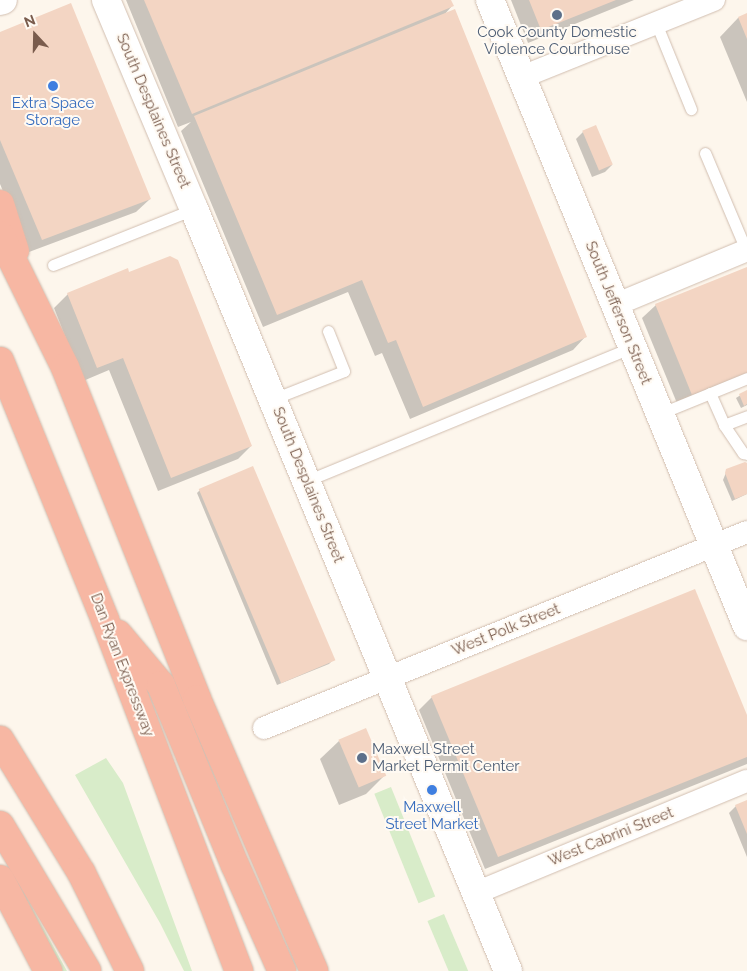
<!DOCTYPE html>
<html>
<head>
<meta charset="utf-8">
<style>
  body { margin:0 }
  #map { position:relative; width:747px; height:971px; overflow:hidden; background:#fdf6ec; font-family:Raleway,sans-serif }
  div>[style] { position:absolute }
  .green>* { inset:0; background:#d8ecc9; transform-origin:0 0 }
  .shadow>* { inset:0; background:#0003 }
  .building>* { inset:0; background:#f3d5c3; transform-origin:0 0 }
  .roads { filter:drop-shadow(0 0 1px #d1beb0) drop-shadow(0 0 1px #d1beb0) }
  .lane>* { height:11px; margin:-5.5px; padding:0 5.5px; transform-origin:5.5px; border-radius:5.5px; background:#fff }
  .street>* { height:22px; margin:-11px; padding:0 11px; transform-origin:11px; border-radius:11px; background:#fff }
  .secondary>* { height:28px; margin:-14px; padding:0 14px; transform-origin:14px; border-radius:14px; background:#fff }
  .highway>* { height:28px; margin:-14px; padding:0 14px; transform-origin:14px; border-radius:14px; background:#f7b7a3 }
  .dots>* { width:14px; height:14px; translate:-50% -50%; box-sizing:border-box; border:2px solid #fffaf3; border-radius:50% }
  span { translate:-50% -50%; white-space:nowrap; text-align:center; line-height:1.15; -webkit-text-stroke:4px #fffaf3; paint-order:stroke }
  .service-label { font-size:15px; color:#4e5e75 }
  .left { translate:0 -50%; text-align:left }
  .shop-label { font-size:15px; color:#366cbe }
  .street-label { font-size:15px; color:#7a5c4d }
  .north { position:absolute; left:10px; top:10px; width:50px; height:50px; -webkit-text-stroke:4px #fffaf3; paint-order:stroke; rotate:339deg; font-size:14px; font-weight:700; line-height:20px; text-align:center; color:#7a5c4d }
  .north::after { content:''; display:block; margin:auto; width:18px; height:22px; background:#7a5c4d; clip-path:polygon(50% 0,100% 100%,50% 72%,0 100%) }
</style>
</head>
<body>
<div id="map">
  <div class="green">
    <i style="clip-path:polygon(106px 758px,123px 783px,192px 971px,184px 971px,160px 923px,75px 775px)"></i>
    <i style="left:391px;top:787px;width:118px;height:18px;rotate:68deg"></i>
    <i style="clip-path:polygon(12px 871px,67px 971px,59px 971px,10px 872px)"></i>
    <i style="left:444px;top:914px;width:62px;height:18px;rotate:67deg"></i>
  </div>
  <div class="shadow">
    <i style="clip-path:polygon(126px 0,450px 0,452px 6px,444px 15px,586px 336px,573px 350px,410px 419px,382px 353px,375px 356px,348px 292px,263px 327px,181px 131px,191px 122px,178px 127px)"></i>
    <i style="clip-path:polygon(511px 0,634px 0,528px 43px)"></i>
    <i style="clip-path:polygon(747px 15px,747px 102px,720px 37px,738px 18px)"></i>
    <i style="clip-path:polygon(0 33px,150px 199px,136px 212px,29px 252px,0 184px)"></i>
    <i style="clip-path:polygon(583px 132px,612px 165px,605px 172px,592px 177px,576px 139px)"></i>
    <i style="clip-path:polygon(747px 268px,747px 380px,679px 408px,642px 318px,656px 305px)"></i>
    <i style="clip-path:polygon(128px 274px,251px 446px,238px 459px,158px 491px,109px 370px,83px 381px,54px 308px,68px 294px)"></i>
    <i style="clip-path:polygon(747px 391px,747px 405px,741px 408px,736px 398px)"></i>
    <i style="clip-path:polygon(747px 464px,747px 494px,732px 501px,723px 480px,727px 470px)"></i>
    <i style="clip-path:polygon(200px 490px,332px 661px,329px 664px,277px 685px,197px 493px)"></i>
    <i style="clip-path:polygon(432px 697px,747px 718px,747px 764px,485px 869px,419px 710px)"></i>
    <i style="clip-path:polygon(339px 741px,385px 775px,366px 794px,339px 805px,320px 759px)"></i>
    <i style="clip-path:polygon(747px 802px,747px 857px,729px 813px,736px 806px)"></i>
  </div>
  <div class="building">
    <i style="clip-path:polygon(144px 0,451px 0,454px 6px,192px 114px)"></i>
    <i style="clip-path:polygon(529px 0,616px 0,541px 30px)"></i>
    <i style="clip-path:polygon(71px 3px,151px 199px,42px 240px,0 140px,0 32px)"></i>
    <i style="clip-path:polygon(455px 9px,587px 337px,423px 407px,396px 340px,388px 343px,362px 280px,277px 315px,194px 116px)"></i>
    <i style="clip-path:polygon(747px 13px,747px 39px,738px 17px)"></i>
    <i style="left:596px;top:125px;width:43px;height:15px;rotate:67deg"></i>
    <i style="clip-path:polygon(170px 256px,178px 260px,252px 446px,171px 478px,123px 358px,97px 368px,67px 293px,128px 268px,129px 272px)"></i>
    <i style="clip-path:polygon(747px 267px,747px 373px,692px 395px,655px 304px)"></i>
    <i style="clip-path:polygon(747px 390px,747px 404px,744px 406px,739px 394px)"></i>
    <i style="clip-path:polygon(745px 462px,747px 463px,747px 494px,735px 499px,725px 473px,726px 469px)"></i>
    <i style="left:253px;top:466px;width:211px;height:59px;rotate:67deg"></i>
    <i style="clip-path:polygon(695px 589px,747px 715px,747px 757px,498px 857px,431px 696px)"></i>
    <i style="left:366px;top:728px;width:52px;height:30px;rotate:67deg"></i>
    <i style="clip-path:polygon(747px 800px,747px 834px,735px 805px)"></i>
  </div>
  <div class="roads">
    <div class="lane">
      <i style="left:656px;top:23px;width:93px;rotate:67.9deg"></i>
      <i style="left:705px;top:153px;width:105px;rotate:67.1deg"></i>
      <i style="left:53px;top:265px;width:152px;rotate:-21.7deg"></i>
      <i style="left:710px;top:393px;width:35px;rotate:66deg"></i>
      <i style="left:724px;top:425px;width:34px;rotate:56deg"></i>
      <i style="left:743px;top:453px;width:4px;rotate:14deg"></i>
      <i style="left:273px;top:399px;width:76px;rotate:-21.5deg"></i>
      <i style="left:344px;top:371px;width:43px;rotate:-111.8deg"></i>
      <i style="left:659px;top:414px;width:95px;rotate:-22.2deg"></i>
      <i style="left:724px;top:425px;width:25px;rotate:-21deg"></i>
      <i style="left:306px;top:481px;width:352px;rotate:-22.3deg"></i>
    </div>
    <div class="street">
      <i style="left:522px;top:77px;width:207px;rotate:-21.9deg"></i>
      <i style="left:615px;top:305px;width:143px;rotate:-22.6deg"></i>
      <i style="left:264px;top:728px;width:521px;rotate:-22.09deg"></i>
      <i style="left:476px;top:893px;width:293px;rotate:-22.5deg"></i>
    </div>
    <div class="secondary">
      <i style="left:106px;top:0;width:227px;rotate:67.2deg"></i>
      <i style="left:194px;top:209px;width:824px;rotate:67.6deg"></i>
      <i style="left:490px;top:0;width:677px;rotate:67.68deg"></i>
      <i style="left:0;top:1px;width:3px;rotate:-18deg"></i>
    </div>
    <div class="highway">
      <i style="left:0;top:204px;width:49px;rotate:72.3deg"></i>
      <i style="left:0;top:235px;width:147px;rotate:63.8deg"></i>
      <i style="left:65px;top:367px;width:357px;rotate:68.3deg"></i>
      <i style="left:197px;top:699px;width:296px;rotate:66.7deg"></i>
      <i style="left:0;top:361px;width:279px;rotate:67.9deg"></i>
      <i style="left:105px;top:620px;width:376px;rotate:69.1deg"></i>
      <i style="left:118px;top:634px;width:67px;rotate:49.9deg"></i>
      <i style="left:161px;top:685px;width:195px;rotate:67.7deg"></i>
      <i style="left:235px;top:865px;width:116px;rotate:66.1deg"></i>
      <i style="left:0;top:740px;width:155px;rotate:58.5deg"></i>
      <i style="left:81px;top:872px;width:110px;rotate:63.7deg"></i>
      <i style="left:0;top:825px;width:170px;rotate:59.2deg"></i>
      <i style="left:0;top:879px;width:104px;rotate:62.4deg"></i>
    </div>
  </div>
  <div class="dots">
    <i style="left:557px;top:15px;background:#5c6f8a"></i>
    <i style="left:53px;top:86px;background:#3f7fe0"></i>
    <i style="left:362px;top:758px;background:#5c6f8a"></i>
    <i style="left:432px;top:790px;background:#3f7fe0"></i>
  </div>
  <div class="service-label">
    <span style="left:557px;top:41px">Cook County Domestic<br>Violence Courthouse</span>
    <span class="left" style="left:372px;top:758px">Maxwell Street<br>Market Permit Center</span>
  </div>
  <div class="shop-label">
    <span style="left:53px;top:112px">Extra Space<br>Storage</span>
    <span style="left:432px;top:816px">Maxwell<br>Street Market</span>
  </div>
  <div class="street-label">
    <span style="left:153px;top:111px;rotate:67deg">South Desplaines Street</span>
    <span style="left:618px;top:313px;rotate:68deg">South Jefferson Street</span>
    <span style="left:308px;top:485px;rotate:68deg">South Desplaines Street</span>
    <span style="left:506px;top:630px;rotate:-22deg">West Polk Street</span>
    <span style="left:122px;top:665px;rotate:69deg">Dan Ryan Expressway</span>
    <span style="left:611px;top:837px;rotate:-22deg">West Cabrini Street</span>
  </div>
  <div class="north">N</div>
</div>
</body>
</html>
